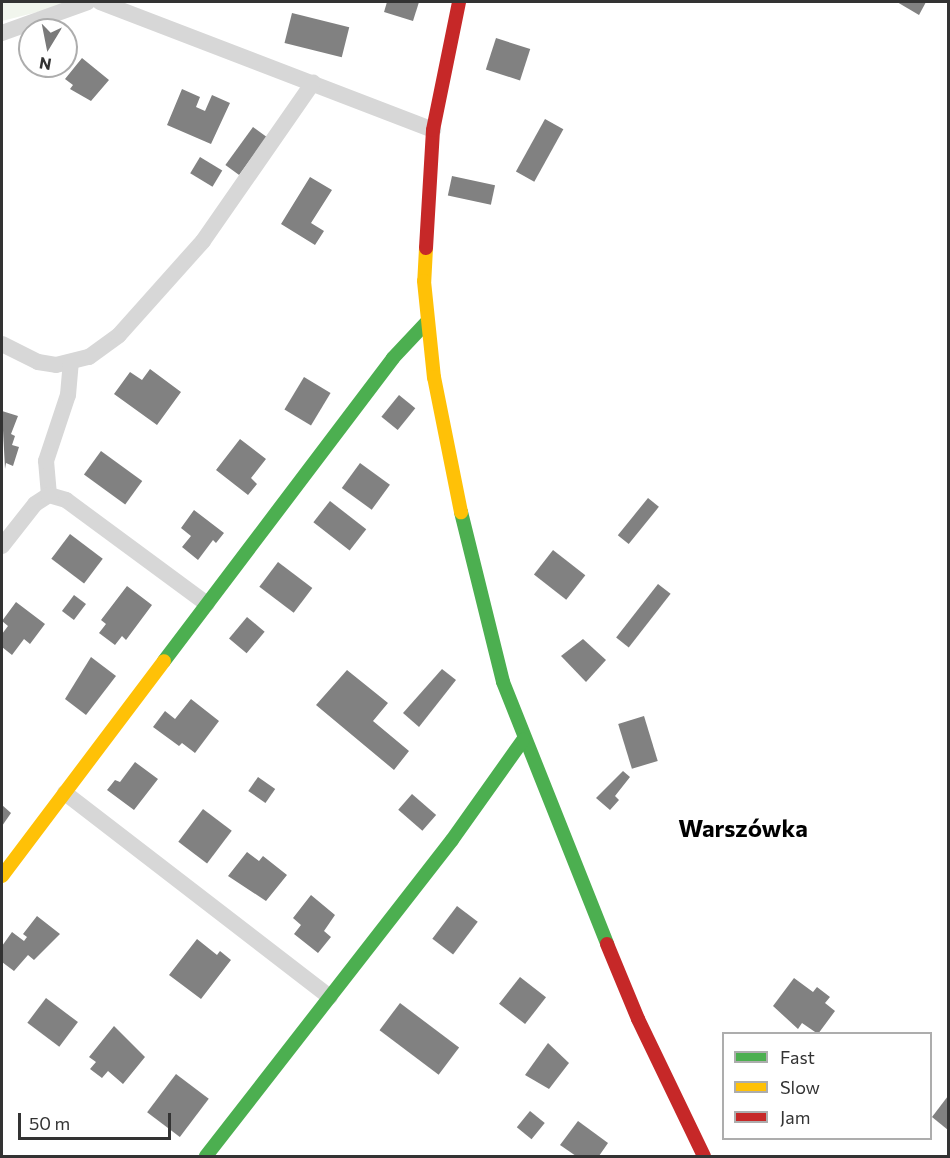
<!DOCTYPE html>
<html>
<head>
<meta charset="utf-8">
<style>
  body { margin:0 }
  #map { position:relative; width:950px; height:1158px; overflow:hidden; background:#fff; font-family:Commissioner,sans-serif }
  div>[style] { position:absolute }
  .green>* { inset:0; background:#f1f5ed }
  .building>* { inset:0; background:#818181; transform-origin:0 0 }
  .street>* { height:16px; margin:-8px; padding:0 8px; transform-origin:8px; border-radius:8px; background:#d7d7d7 }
  .fast>* { height:14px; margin:-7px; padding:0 7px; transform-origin:7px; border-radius:7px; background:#4caf50 }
  .slow>* { height:14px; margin:-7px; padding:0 7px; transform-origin:7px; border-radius:7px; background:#ffc107 }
  .jam>* { height:14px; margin:-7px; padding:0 7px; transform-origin:7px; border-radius:7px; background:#c62828 }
  span { translate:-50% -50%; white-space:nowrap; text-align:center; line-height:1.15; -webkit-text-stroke:6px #fff; paint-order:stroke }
  .quarter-label { font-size:24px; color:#000; font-weight:700 }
  .frame { position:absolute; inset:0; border:3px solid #333; pointer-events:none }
  .legend { position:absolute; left:722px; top:1032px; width:210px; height:108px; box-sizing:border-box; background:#fff; border:2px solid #adadad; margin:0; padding:8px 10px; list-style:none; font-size:18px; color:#333 }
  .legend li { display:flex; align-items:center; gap:12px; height:30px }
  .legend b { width:30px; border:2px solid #adadad }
  .north { position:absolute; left:18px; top:18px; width:60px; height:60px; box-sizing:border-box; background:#fff; border:2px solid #adadad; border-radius:50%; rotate:190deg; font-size:16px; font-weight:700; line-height:24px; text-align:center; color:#333 }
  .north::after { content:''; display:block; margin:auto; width:21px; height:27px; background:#7a7a7a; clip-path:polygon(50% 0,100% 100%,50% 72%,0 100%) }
  .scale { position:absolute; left:18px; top:1113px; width:153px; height:27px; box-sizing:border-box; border:3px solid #333; border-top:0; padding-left:8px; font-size:18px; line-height:21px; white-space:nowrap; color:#333; -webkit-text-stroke:4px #fff; paint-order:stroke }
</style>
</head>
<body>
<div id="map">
  <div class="green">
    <i style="clip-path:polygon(2px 2px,77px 2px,2px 21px)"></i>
  </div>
  <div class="building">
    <i style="clip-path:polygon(387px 2px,419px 2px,413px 21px,384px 12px)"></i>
    <i style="clip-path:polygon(897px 2px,926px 2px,919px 15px)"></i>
    <i style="left:292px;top:13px;width:59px;height:31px;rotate:14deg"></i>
    <i style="left:496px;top:38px;width:36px;height:33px;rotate:18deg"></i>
    <i style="clip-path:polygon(82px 58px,109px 80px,91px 101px,70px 89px,73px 85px,65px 79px)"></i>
    <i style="clip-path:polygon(182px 89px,200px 97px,196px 107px,205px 111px,212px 95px,230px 103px,211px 144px,167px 125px)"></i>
    <i style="left:545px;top:119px;width:21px;height:60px;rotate:29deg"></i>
    <i style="left:253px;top:127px;width:17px;height:47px;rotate:36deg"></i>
    <i style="left:200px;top:157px;width:26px;height:19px;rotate:31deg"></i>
    <i style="left:452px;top:176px;width:44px;height:20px;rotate:12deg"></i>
    <i style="clip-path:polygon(310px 177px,332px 190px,311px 223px,324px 231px,315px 245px,281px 224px)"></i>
    <i style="clip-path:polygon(150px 369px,181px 392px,157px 425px,114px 394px,130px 372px,142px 380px)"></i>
    <i style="left:304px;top:377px;width:31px;height:38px;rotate:31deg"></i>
    <i style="left:399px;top:395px;width:21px;height:28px;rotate:39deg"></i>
    <i style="clip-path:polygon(2px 411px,18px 416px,11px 434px,15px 436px,12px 445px,19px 447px,13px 466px,6px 463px,5px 469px)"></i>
    <i style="clip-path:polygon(240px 439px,266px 459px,251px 478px,257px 484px,248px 495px,216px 470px)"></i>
    <i style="left:101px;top:451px;width:51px;height:29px;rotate:36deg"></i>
    <i style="left:360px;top:463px;width:37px;height:31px;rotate:36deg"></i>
    <i style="left:648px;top:498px;width:14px;height:48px;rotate:39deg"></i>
    <i style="left:330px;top:501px;width:46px;height:27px;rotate:38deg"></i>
    <i style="clip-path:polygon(194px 510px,224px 533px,216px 543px,213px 540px,198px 560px,182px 547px,191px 536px,181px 528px)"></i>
    <i style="left:70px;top:534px;width:41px;height:31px;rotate:37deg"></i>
    <i style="left:553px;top:550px;width:41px;height:31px;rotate:38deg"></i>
    <i style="left:278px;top:562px;width:43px;height:31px;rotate:37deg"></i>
    <i style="left:658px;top:584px;width:16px;height:68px;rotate:38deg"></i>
    <i style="clip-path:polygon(127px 586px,152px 605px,126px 640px,122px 636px,115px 645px,99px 633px,106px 624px,101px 620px)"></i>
    <i style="left:74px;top:595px;width:15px;height:20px;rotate:37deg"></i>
    <i style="clip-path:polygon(16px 602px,45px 624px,30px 644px,24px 639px,12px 655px,2px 647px,2px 634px,8px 626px,2px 621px)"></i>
    <i style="left:247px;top:617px;width:23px;height:28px;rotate:40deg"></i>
    <i style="clip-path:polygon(583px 639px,606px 660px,586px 682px,561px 656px)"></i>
    <i style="clip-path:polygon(91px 657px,116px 676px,86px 715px,65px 699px)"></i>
    <i style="clip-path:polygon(442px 669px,456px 680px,419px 727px,403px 713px)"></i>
    <i style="clip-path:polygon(347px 670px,388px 703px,373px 721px,409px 751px,394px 770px,316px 705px)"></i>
    <i style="clip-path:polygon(191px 699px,219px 721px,195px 753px,182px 743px,179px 746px,153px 727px,165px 711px,175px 719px)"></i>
    <i style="left:644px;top:716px;width:47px;height:27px;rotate:73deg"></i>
    <i style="clip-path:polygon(135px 762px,158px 779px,134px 810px,107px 790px,115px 780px,120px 782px)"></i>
    <i style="clip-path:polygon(623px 771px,630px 777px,615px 796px,619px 800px,610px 810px,596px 798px)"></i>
    <i style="left:258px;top:777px;width:21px;height:17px;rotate:35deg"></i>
    <i style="left:412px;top:794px;width:32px;height:21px;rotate:41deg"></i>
    <i style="clip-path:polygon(2px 805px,11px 813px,2px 826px)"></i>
    <i style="left:203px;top:809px;width:36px;height:41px;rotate:37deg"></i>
    <i style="clip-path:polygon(247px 852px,259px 861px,263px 856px,287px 875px,266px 901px,228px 876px)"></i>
    <i style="clip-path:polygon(311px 895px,335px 915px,324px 931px,331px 937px,318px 953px,294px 934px,301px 925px,293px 918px)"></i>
    <i style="left:457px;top:906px;width:26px;height:41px;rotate:37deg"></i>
    <i style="clip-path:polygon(37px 916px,60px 934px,34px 960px,28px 955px,14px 971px,2px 962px,2px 946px,12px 932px,24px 941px,27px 937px,23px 934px)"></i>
    <i style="clip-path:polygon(197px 939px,217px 955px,220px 951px,231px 960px,201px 999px,169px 975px)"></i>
    <i style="left:520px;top:977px;width:33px;height:34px;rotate:38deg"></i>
    <i style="clip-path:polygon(794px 978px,813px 992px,817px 987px,830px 997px,825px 1003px,835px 1011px,818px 1034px,802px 1023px,798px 1029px,773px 1006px)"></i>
    <i style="left:46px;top:998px;width:40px;height:31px;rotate:37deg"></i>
    <i style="left:400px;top:1003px;width:74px;height:34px;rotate:37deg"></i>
    <i style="clip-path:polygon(114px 1026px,145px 1057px,123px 1084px,108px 1071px,102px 1078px,90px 1069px,96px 1062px,89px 1057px)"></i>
    <i style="clip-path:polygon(548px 1043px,569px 1063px,549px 1089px,525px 1075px)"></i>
    <i style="left:176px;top:1074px;width:41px;height:48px;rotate:37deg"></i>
    <i style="clip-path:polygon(948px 1096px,948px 1130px,932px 1117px)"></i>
    <i style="left:530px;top:1111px;width:19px;height:21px;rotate:39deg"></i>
    <i style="clip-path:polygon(578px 1121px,608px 1143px,599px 1156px,576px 1156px,560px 1145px)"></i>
  </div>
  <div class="street">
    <i style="left:100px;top:2px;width:357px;rotate:21deg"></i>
    <i style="left:2px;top:33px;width:91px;rotate:-19.8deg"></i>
    <i style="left:2px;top:344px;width:40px;rotate:26.6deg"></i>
    <i style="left:38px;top:362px;width:18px;rotate:9deg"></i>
    <i style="left:56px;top:365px;width:34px;rotate:-14deg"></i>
    <i style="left:89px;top:357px;width:37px;rotate:-36deg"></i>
    <i style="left:119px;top:335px;width:126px;rotate:-48.2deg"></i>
    <i style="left:203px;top:241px;width:193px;rotate:-55.2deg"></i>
    <i style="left:49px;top:495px;width:34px;rotate:-95deg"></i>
    <i style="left:46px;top:461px;width:70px;rotate:-71.6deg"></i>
    <i style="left:68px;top:395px;width:32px;rotate:-85deg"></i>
    <i style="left:2px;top:546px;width:53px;rotate:-51.8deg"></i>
    <i style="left:35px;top:504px;width:17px;rotate:-33deg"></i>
    <i style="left:49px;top:495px;width:18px;rotate:16deg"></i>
    <i style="left:66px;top:500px;width:175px;rotate:36.4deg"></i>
    <i style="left:65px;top:793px;width:334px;rotate:37.6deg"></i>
  </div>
  <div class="fast">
    <i style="left:461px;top:512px;width:175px;rotate:76.1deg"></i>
    <i style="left:503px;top:682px;width:282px;rotate:68.3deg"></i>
    <i style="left:164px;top:661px;width:380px;rotate:-52.9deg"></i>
    <i style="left:393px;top:358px;width:48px;rotate:-46.7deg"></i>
    <i style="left:206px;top:1156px;width:400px;rotate:-52.1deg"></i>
    <i style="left:452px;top:840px;width:123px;rotate:-54.6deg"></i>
  </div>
  <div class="slow">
    <i style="left:426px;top:248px;width:33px;rotate:93deg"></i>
    <i style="left:424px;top:281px;width:97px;rotate:84.1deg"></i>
    <i style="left:434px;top:377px;width:138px;rotate:78.7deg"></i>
    <i style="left:2px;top:876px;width:269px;rotate:-53deg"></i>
  </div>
  <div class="jam">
    <i style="left:426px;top:248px;width:118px;rotate:-86.6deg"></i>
    <i style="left:433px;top:130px;width:131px;rotate:-78.5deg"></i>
    <i style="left:607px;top:944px;width:81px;rotate:67.5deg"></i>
    <i style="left:638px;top:1019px;width:152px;rotate:64.3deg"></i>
  </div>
  <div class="quarter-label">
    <span style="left:743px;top:828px">Warszówka</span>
  </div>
  <div class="frame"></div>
  <ul class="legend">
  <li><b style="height:8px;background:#4caf50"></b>Fast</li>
  <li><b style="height:8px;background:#ffc107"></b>Slow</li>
  <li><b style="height:8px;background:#c62828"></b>Jam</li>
  </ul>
  <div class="north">N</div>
  <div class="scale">50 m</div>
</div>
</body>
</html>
